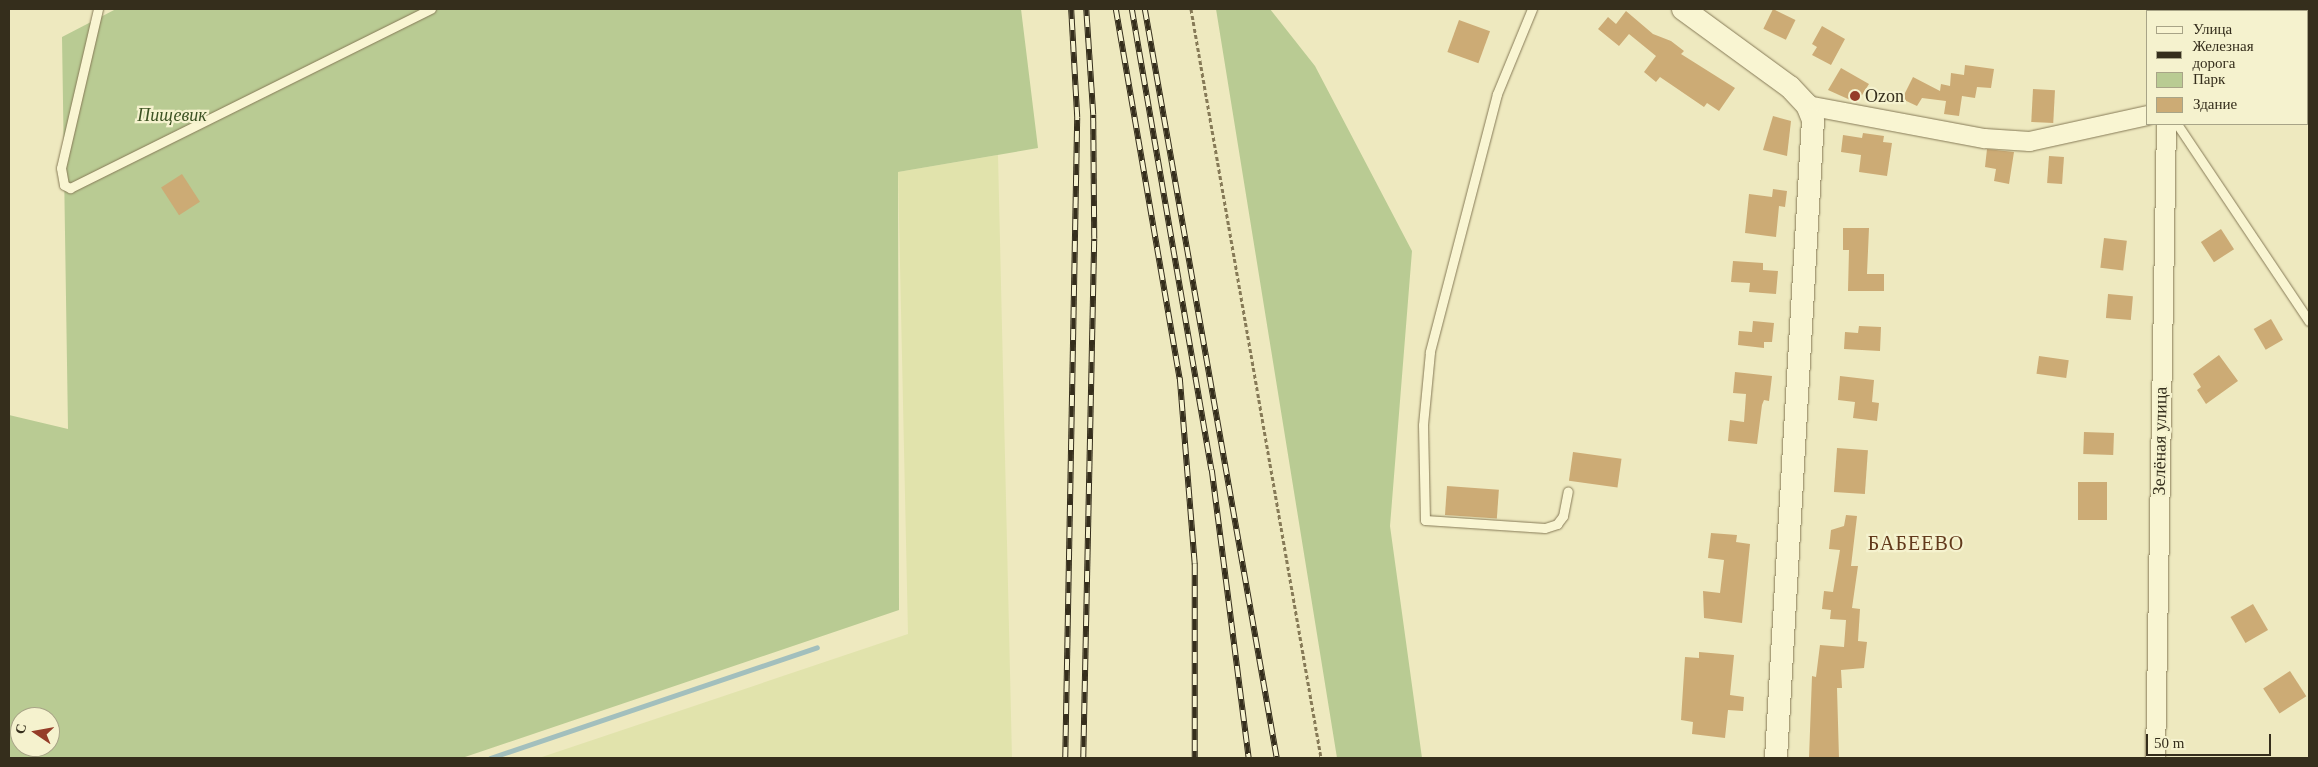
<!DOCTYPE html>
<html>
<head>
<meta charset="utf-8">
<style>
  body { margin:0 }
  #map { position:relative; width:2318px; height:767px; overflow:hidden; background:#eee9bf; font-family:Georgia,serif }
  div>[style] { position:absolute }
  .farmland>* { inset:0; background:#e1e3ac }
  .green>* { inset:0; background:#b9cb93 }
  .stream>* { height:5px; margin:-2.5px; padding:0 2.5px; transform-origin:2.5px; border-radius:2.5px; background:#a2bfbd }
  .building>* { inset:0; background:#ccab75; transform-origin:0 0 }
  .path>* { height:3px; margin-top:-1.5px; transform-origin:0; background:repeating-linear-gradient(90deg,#867a57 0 4px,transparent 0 6.5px) }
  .roads { filter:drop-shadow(0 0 1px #867a57) drop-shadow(0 0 1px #867a57) }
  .service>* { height:9px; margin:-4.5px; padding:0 4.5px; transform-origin:4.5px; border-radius:4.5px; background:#f9f5d2 }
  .minor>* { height:19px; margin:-9.5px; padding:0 9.5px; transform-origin:9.5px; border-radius:9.5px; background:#f9f5d2 }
  .tertiary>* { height:22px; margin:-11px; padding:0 11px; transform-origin:11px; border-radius:11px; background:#f9f5d2 }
  .rail>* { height:5.5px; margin-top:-2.75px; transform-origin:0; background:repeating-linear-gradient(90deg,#f5f2ce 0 11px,#352e1c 0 22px); box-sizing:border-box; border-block:1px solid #352e1c }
  .dots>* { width:14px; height:14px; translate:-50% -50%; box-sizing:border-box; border:2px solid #f5f2ce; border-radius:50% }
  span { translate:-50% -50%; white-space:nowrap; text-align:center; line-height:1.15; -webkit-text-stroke:4.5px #f5f2ce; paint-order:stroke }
  .poi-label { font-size:18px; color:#352e1c }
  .left { translate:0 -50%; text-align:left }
  .park-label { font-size:18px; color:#3c5223; font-style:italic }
  .street-label { font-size:18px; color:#352e1c }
  .quarter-label { font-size:20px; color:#62391b; letter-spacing:1px }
  .frame { position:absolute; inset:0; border:10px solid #352e1c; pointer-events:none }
  .legend { position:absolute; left:2146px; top:10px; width:162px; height:115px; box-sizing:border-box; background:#f5f2ce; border:1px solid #a8a487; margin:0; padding:6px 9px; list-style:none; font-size:15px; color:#352e1c }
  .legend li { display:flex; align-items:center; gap:10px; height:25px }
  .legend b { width:25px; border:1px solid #a8a487 }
  .north { position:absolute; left:10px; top:707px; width:50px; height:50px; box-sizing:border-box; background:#f5f2ce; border:1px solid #a8a487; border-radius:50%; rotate:282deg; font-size:14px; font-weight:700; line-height:20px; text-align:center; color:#352e1c }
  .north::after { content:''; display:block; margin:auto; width:18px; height:22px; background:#953d28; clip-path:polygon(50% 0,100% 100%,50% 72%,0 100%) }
  .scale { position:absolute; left:2146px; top:734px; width:125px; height:22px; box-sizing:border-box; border:2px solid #352e1c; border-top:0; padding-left:6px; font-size:15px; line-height:18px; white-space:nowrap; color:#352e1c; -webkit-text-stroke:4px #f5f2ce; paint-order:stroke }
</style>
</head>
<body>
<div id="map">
  <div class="farmland">
    <i style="clip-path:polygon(998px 155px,1012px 758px,539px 758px,908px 634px,898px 172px)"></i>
  </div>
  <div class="green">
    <i style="clip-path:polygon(evenodd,116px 9px,1021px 9px,1038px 148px,898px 172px,899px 610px,462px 758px,9px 758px,9px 415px,68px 429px,62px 37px,116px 9px,20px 717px,50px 717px,50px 747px,20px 747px,20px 717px)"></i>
    <i style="clip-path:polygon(1216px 9px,1270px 9px,1315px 66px,1412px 251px,1390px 526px,1422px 758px,1337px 758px)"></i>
  </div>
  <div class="stream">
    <i style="left:490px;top:758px;width:345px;rotate:-18.7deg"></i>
  </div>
  <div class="building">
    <i style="left:1773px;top:9px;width:25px;height:22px;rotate:26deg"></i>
    <i style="clip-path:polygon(1626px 11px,1653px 34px,1671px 41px,1684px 51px,1681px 54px,1735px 88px,1719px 111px,1707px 103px,1704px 107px,1660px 77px,1656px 82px,1644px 72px,1656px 56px,1629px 34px,1619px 46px,1598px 29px,1608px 17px,1616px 24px)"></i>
    <i style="left:1459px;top:20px;width:33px;height:34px;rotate:20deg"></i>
    <i style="clip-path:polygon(1822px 26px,1845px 39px,1831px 65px,1812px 55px,1817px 47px,1812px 44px)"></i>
    <i style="clip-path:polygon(1965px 65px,1994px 69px,1991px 88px,1977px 87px,1975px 98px,1962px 96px,1959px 116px,1944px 114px,1946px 101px,1922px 98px,1917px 106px,1902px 99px,1913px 77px,1940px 91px,1941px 84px,1950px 86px,1951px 73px,1964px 75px)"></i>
    <i style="clip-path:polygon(1841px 68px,1869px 84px,1857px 103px,1828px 90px)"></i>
    <i style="left:2033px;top:89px;width:22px;height:33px;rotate:3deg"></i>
    <i style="clip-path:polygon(1773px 116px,1791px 121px,1787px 156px,1763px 150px)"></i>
    <i style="clip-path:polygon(1863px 133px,1884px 136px,1883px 142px,1892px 143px,1887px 176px,1859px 172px,1861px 155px,1841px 152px,1843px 135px,1862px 138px)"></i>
    <i style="clip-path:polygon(1987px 149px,2014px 152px,2009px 184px,1994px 181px,1996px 169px,1985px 167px)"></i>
    <i style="left:2049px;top:156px;width:15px;height:27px;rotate:4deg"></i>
    <i style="left:182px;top:174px;width:33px;height:25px;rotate:57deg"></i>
    <i style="clip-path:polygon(1773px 189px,1787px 191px,1785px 207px,1779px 206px,1776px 237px,1745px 233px,1749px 194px,1772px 197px)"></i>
    <i style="clip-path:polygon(1843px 228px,1869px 228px,1867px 274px,1884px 274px,1884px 291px,1848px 291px,1849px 250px,1843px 250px)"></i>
    <i style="left:2221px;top:229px;width:24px;height:24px;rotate:57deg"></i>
    <i style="left:2104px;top:238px;width:23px;height:30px;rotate:7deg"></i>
    <i style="clip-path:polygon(1733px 261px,1763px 263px,1763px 270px,1778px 271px,1776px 294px,1749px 292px,1750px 283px,1731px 282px)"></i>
    <i style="left:2108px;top:294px;width:25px;height:24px;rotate:5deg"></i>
    <i style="left:2271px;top:319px;width:24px;height:20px;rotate:60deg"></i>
    <i style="clip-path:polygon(1753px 321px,1774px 323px,1772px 342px,1764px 342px,1764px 348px,1738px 345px,1739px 331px,1752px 332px)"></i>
    <i style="clip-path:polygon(1859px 326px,1881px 327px,1880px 351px,1844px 349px,1845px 332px,1858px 333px)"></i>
    <i style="clip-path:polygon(2219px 355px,2238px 381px,2206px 404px,2197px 390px,2201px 387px,2193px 374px)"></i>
    <i style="left:2039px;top:356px;width:30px;height:18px;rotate:8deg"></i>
    <i style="clip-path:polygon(1735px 372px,1772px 376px,1769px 401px,1764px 400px,1762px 405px,1757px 444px,1728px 441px,1730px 420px,1744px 422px,1746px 394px,1733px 393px)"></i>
    <i style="clip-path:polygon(1840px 376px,1874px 380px,1872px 402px,1879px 403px,1877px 421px,1853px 418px,1855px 402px,1838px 400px)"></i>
    <i style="left:2084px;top:432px;width:30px;height:22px;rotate:2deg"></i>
    <i style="left:1837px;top:448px;width:31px;height:44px;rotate:4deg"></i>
    <i style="left:1573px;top:452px;width:49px;height:29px;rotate:8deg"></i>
    <i style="left:2107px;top:482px;width:38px;height:29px;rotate:90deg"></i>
    <i style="left:1447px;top:486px;width:52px;height:29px;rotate:4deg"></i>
    <i style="clip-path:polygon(1846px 515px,1857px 516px,1851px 566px,1858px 566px,1852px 608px,1860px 609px,1858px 641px,1867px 642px,1864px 668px,1841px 670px,1842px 688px,1837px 688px,1839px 758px,1809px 758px,1812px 676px,1816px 677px,1820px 645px,1844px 647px,1846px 620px,1830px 619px,1831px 610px,1822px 609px,1824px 591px,1833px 592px,1840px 550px,1829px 549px,1831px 530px,1844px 526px)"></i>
    <i style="clip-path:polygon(1711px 533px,1737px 535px,1736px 542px,1750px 544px,1742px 623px,1704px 618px,1703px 591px,1720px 593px,1724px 560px,1708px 558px)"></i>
    <i style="left:2253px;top:604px;width:30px;height:26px;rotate:60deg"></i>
    <i style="clip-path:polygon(1699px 652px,1734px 655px,1730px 695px,1744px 697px,1743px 711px,1728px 710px,1725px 738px,1692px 734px,1693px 722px,1681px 720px,1685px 657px,1699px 658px)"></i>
    <i style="left:2290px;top:671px;width:30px;height:32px;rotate:57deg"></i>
  </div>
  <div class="path">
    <i style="left:1191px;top:9px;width:760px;rotate:80.15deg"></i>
  </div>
  <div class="roads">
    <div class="service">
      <i style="left:98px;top:9px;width:163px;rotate:103.1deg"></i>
      <i style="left:61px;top:168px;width:17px;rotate:80deg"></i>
      <i style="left:64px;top:185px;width:7px;rotate:27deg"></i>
      <i style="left:70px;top:188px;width:403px;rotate:-26.4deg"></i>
      <i style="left:1532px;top:9px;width:92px;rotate:112.4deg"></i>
      <i style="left:1497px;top:94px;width:267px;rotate:104.6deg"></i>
      <i style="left:1430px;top:352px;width:73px;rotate:95.5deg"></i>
      <i style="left:1423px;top:425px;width:95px;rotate:88.8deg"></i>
      <i style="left:1425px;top:520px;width:120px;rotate:3.8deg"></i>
      <i style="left:1545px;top:528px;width:13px;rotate:-18deg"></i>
      <i style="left:1557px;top:524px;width:10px;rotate:-53deg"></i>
      <i style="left:1563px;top:516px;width:25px;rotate:-79deg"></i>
      <i style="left:2163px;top:9px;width:2px;rotate:63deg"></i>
      <i style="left:2177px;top:124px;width:237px;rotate:56.2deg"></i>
    </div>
    <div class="minor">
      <i style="left:1807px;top:105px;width:180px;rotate:10.6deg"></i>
      <i style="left:1984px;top:138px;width:45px;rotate:3.8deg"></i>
      <i style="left:2029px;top:141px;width:121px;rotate:-12.4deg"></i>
      <i style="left:2155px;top:758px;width:634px;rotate:-89.01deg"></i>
    </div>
    <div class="tertiary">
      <i style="left:1683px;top:9px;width:132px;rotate:36.1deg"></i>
      <i style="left:1790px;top:87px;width:25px;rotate:47deg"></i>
      <i style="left:1807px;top:105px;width:16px;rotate:68deg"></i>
      <i style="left:1813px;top:120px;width:639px;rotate:93.32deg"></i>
    </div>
  </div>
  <div class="rail">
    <i style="left:1116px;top:9px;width:375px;rotate:80.2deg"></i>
    <i style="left:1180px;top:378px;width:187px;rotate:85.4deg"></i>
    <i style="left:1195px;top:564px;width:194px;rotate:90deg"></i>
    <i style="left:1132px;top:9px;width:468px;rotate:80.2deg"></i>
    <i style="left:1212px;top:470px;width:290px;rotate:82.7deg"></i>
    <i style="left:1145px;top:9px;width:761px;rotate:80.01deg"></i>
    <i style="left:1065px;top:758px;width:640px;rotate:-88.93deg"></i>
    <i style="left:1077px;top:118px;width:109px;rotate:-93.2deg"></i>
    <i style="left:1083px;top:758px;width:519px;rotate:-88.79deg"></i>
    <i style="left:1094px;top:239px;width:124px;rotate:-90.5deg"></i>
    <i style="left:1093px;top:115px;width:106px;rotate:-93.8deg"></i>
  </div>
  <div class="dots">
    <i style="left:1855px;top:96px;background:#953d28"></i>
  </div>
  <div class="poi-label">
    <span class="left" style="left:1865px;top:96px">Ozon</span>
  </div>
  <div class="park-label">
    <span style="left:172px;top:115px">Пищевик</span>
  </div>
  <div class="street-label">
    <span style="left:2160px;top:441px;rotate:-89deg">Зелёная улица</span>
  </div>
  <div class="quarter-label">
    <span style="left:1916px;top:543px">БАБЕЕВО</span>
  </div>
  <div class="frame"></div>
  <ul class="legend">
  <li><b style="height:6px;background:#f9f5d2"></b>Улица</li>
  <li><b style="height:6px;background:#352e1c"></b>Железная дорога</li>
  <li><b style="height:14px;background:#b9cb93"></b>Парк</li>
  <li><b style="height:14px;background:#ccab75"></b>Здание</li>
  </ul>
  <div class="north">С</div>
  <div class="scale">50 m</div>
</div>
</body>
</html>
